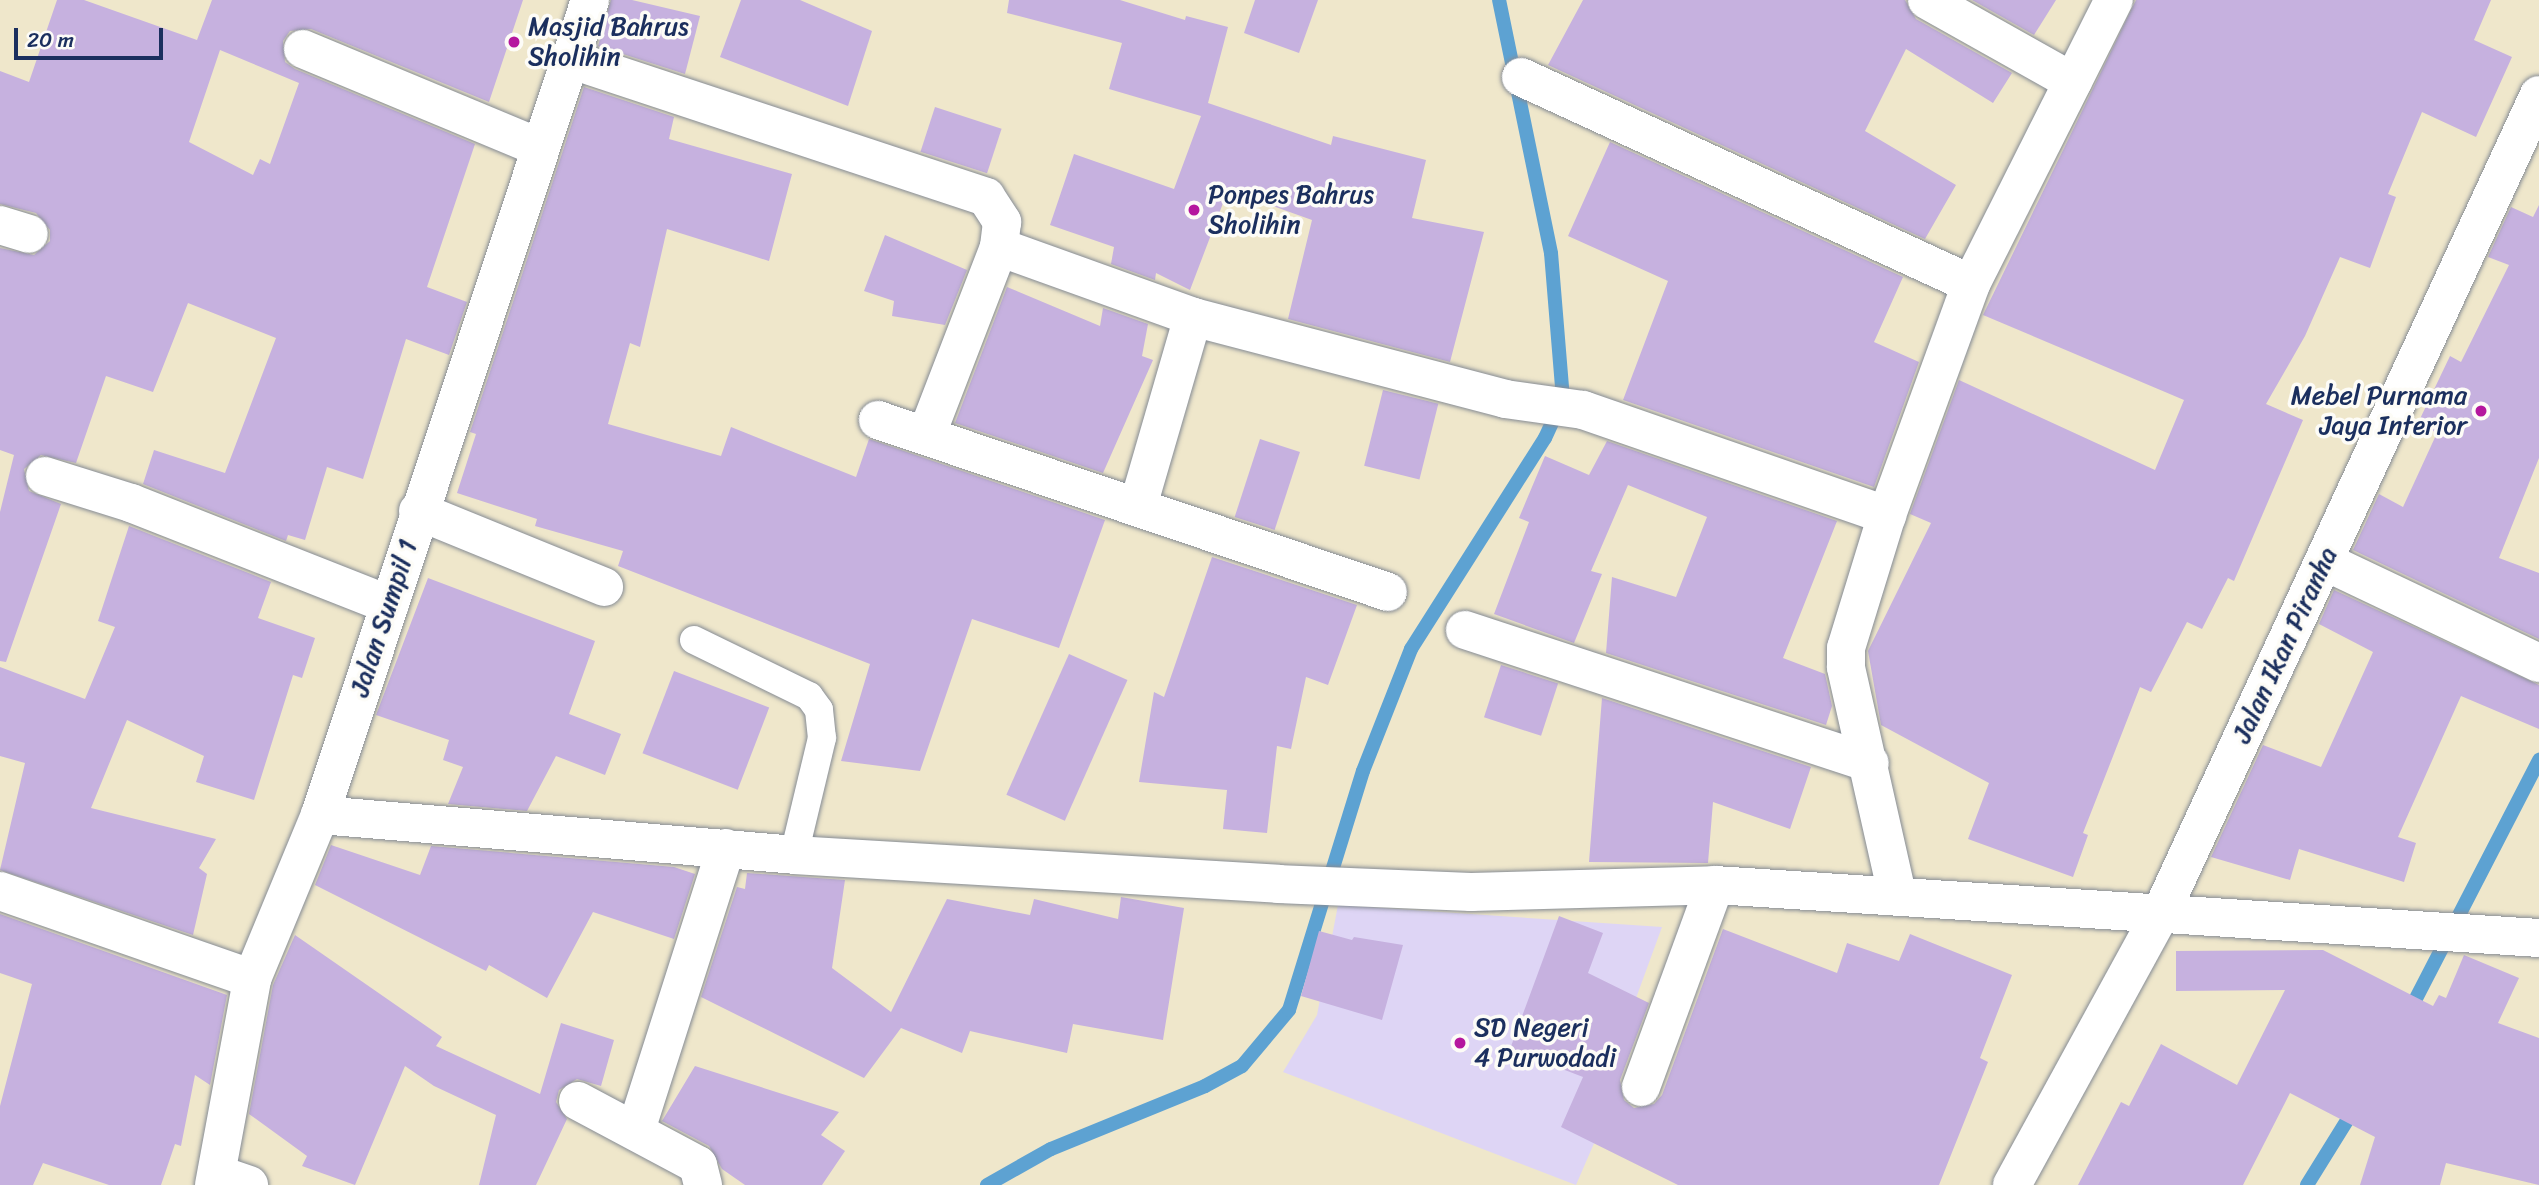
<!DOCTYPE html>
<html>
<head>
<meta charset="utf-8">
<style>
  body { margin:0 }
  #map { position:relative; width:2539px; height:1185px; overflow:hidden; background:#efe7cb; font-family:Sriracha,sans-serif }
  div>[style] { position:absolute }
  .built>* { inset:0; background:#ded5f5 }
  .stream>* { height:14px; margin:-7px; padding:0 7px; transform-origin:7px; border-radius:7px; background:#5da2d2 }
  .building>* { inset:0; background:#c6b1df; transform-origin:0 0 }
  .roads { filter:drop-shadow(0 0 2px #858b94) drop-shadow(0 0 2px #858b94) }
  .service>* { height:28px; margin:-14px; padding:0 14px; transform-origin:14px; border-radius:14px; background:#fff }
  .minor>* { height:38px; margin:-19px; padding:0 19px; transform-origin:19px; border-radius:19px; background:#fff }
  .tertiary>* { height:38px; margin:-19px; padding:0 19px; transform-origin:19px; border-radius:19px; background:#fff }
  .dots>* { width:19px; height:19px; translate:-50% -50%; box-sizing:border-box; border:4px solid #fdfcf7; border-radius:50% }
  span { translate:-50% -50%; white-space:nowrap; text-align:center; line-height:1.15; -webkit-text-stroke:7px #fdfcf7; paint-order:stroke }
  .poi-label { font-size:26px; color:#1b2f5e }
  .left { translate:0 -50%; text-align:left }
  .right { translate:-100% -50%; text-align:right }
  .street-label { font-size:26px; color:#1b2f5e }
  .scale { position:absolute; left:14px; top:28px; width:149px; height:32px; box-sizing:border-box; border:4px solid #1b2f5e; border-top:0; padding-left:9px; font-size:21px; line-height:24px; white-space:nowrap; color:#1b2f5e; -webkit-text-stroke:5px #fdfcf7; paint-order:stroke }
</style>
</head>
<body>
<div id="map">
  <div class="built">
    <i style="clip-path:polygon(1338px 905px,1662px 927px,1597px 1105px,1608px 1111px,1576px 1185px,1283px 1072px,1317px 1015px)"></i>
  </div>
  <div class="stream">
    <i style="left:2409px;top:1012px;width:284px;rotate:-62.7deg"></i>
    <i style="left:987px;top:1185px;width:73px;rotate:-29.4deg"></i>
    <i style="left:1051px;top:1149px;width:166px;rotate:-22.2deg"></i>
    <i style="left:1205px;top:1086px;width:42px;rotate:-28.4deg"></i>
    <i style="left:1242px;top:1066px;width:73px;rotate:-50deg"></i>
    <i style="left:1289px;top:1010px;width:250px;rotate:-72.8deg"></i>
    <i style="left:1363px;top:771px;width:131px;rotate:-68.5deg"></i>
    <i style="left:1411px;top:649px;width:250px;rotate:-57.6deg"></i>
    <i style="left:1545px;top:438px;width:43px;rotate:-65.2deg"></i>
    <i style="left:1563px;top:399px;width:146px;rotate:-94.7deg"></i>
    <i style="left:1551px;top:253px;width:258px;rotate:-101.6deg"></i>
    <i style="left:2307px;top:1185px;width:93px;rotate:-58.2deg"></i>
  </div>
  <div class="building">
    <i style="clip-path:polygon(evenodd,57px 0,84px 0,197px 40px,212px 0,523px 0,489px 102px,311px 29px,290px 31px,283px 41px,285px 62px,295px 69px,475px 144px,427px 287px,467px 302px,449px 355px,406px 339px,363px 479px,327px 467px,305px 540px,288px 535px,286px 541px,143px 484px,154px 450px,225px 473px,276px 338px,188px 303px,153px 392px,106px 376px,76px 463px,41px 455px,24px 469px,29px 491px,61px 504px,6px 662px,0 661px,0 512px,14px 455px,0 450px,0 248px,34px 255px,50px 241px,50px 230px,36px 213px,0 204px,0 71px,29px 82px,57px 0,220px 50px,299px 83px,270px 164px,260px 159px,253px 175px,189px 142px,220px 50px)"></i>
    <i style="clip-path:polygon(611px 0,632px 0,700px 16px,685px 74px,598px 46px)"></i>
    <i style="clip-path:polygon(741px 0,800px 0,872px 31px,848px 106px,720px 57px)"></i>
    <i style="clip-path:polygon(1009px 0,1120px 0,1185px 20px,1186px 16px,1228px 27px,1208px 103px,1331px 145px,1333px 136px,1426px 160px,1412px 218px,1484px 232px,1450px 362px,1288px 319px,1312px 220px,1228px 190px,1190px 290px,1156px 273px,1155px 280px,1111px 264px,1114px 247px,1050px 225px,1074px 154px,1174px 189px,1201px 116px,1109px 89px,1122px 43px,1007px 13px)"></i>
    <i style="clip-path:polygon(1255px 0,1318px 0,1299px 53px,1244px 33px)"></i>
    <i style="clip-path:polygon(1583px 0,1905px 0,1916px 19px,2012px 73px,1993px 103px,1906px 49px,1865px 131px,1956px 185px,1925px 239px,1548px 65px)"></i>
    <i style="clip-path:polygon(1972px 0,2056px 0,2034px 35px)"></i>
    <i style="clip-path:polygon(2136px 0,2491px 0,2474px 40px,2512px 57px,2476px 137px,2422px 112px,2388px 194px,2396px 197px,2370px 268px,2340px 257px,2305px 336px,2266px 404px,2303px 420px,2234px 581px,2228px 578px,2202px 629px,2187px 622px,2151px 692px,2140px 687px,2083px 833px,2088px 835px,2073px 877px,1968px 839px,1989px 783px,1881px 725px,1868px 651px,1931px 523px,1910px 514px,1959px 380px,2155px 470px,2184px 400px,1983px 315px)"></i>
    <i style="clip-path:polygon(584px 87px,674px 117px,669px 139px,792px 174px,769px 261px,667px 229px,640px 347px,630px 343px,608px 424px,721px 456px,731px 427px,856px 477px,869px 439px,1105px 520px,1059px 648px,972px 619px,920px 771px,841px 761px,870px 664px,618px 566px,623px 551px,535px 526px,537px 519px,457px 493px,476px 434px,470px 432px)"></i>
    <i style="left:935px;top:107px;width:70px;height:47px;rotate:18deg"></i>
    <i style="clip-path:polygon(1610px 142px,1903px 277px,1874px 342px,1919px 362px,1874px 487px,1623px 400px,1668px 281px,1568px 236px)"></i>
    <i style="clip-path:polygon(2539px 205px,2539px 458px,2499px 558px,2539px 573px,2539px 639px,2353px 550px,2379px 494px,2403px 507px,2437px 433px,2418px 423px,2450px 356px,2461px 362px,2509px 265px,2488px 257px,2511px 207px,2533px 217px)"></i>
    <i style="clip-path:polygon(885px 235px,967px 270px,945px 325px,892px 316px,894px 301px,864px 291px)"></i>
    <i style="clip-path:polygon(1007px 287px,1100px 326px,1103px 308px,1148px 324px,1142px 356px,1153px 360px,1103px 473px,955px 423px)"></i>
    <i style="left:1383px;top:390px;width:57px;height:78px;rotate:14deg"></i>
    <i style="left:1260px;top:439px;width:42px;height:82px;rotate:18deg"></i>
    <i style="clip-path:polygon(1607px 441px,1837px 521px,1783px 658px,1825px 674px,1832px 706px,1826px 725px,1606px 653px,1612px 577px,1676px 597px,1707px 517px,1628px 485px,1591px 571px,1602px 574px,1574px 643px,1494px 614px,1529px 522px,1519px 518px,1545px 456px,1589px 475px)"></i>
    <i style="clip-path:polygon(129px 526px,271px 582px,258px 618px,315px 638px,302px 678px,293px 675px,254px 800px,196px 782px,204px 756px,127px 720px,91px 808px,216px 839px,199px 868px,207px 874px,193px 935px,0 870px,25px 763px,0 756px,0 667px,85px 699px,115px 627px,98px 621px)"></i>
    <i style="clip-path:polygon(1212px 557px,1357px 605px,1328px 685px,1306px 677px,1291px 749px,1277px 746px,1267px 833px,1223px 829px,1227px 790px,1139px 782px,1154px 692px,1164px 697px)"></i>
    <i style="clip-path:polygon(428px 578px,595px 641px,569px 714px,621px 734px,605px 775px,556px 756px,527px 811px,448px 804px,463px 767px,443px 760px,449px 740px,376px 715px)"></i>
    <i style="clip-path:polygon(2334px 590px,2539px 685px,2539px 729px,2461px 696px,2398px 837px,2416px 843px,2404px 882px,2299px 849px,2290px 880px,2211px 857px,2263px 745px,2321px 767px,2373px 652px,2319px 624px)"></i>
    <i style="left:1069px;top:654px;width:64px;height:154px;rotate:24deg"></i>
    <i style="left:1501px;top:665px;width:60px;height:55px;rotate:18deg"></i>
    <i style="left:674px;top:671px;width:102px;height:88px;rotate:21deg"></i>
    <i style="clip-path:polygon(1602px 698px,1811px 767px,1790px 829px,1713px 802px,1708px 863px,1589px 862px)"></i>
    <i style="clip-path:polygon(331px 845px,420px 875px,431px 846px,674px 867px,695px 874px,674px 939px,593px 912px,547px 998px,489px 965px,486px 971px,315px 885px)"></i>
    <i style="clip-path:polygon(747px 873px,845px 880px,832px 968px,891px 1012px,947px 899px,1030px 915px,1034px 899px,1118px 919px,1121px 897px,1184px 908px,1163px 1040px,1073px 1024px,1067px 1053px,970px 1031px,962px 1053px,901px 1028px,864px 1078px,701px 997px,737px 887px,745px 889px)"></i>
    <i style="clip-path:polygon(0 914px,227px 995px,210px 1085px,195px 1075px,181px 1146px,175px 1144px,161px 1185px,109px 1185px,43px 1163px,33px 1185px,0 1185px,0 1106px,32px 984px,0 973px)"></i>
    <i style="clip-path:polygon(1559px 916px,1603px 933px,1588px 973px,1649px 1003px,1620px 1080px,1624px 1100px,1634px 1108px,1654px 1104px,1662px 1095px,1723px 929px,1837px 973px,1847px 943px,1899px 961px,1910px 934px,2012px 975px,1980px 1058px,1988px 1062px,1939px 1185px,1678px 1185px,1561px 1127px,1583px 1077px,1510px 1049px)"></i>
    <i style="clip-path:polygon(1319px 931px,1352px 940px,1354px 937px,1403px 945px,1382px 1020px,1301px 996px)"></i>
    <i style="clip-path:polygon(295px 935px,442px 1037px,436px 1046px,540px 1094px,561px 1023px,614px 1040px,601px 1086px,577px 1079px,559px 1090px,556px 1102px,567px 1119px,536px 1185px,479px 1185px,496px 1115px,434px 1086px,405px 1066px,355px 1185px,302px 1166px,307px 1156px,249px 1114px,273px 985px)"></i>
    <i style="clip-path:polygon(2323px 950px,2433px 1006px,2439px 995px,2446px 998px,2464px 955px,2519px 978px,2498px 1023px,2539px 1038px,2539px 1185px,2446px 1163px,2440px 1185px,2360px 1185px,2375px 1137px,2290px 1093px,2243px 1185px,2078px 1185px,2121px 1102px,2129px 1106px,2161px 1044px,2237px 1085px,2285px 990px,2176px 991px,2176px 951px)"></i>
    <i style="clip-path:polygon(695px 1066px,839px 1112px,821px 1135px,845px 1151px,822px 1185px,745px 1185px,722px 1169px,709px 1146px,662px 1121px)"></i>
  </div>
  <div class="roads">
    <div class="service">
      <i style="left:694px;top:640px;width:128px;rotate:26deg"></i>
      <i style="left:809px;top:696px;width:17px;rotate:54deg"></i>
      <i style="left:819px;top:710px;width:28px;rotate:84deg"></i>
      <i style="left:822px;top:738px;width:120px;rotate:103.5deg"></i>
    </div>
    <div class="minor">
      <i style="left:1927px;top:0;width:167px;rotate:29.3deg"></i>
      <i style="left:303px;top:49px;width:256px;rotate:22.6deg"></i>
      <i style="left:572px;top:60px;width:436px;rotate:18.3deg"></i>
      <i style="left:986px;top:197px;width:30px;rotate:57deg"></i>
      <i style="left:1002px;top:222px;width:25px;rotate:97deg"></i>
      <i style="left:999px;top:247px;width:200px;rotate:111.1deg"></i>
      <i style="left:1521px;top:77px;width:495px;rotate:24.7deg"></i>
      <i style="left:0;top:225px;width:30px;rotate:17deg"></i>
      <i style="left:999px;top:247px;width:206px;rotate:19.8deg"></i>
      <i style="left:1193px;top:317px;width:323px;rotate:14.7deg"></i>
      <i style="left:1505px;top:399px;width:79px;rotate:8deg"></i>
      <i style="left:1583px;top:410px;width:322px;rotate:19.1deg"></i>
      <i style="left:878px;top:420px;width:538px;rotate:18.64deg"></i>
      <i style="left:45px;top:476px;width:90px;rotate:17.4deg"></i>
      <i style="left:131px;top:503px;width:278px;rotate:21.5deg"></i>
      <i style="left:1138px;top:506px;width:197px;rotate:-73.8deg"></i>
      <i style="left:418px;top:511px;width:201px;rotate:22.2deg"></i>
      <i style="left:2324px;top:561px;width:238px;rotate:25.4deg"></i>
      <i style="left:1465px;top:630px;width:426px;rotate:18.2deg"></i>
      <i style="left:320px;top:815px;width:476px;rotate:4.8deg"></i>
      <i style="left:794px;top:855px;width:485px;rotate:3.4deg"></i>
      <i style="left:1278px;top:884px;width:193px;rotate:2.4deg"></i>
      <i style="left:1471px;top:892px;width:244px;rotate:-1.6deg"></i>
      <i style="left:1715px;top:885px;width:826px;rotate:3.68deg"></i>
      <i style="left:0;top:891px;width:267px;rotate:19.2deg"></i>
      <i style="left:1897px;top:894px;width:233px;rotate:-102.7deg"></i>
      <i style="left:1846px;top:667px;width:19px;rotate:-90deg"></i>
      <i style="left:1846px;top:648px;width:139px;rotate:-72.9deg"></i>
      <i style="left:1887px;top:515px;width:246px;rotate:-70deg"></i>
      <i style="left:1971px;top:284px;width:318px;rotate:-63.3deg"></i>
      <i style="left:1641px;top:1087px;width:215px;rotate:-69.9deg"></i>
      <i style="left:578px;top:1101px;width:136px;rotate:28.1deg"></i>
      <i style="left:698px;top:1165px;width:21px;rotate:76deg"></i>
      <i style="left:636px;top:1130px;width:296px;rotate:-72.3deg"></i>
      <i style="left:217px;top:1174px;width:34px;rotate:19deg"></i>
      <i style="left:214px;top:1185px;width:209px;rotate:-79.5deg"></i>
      <i style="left:252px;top:979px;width:178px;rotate:-67.5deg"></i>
      <i style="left:320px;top:815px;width:859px;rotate:-71.67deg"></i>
    </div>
    <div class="tertiary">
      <i style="left:2012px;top:1185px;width:310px;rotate:-61.3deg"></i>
      <i style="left:2161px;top:913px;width:901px;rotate:-65.2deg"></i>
    </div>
  </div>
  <div class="dots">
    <i style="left:514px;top:42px;background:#b5179e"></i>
    <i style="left:1194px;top:210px;background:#b5179e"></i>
    <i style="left:2481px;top:411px;background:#b5179e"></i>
    <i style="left:1460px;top:1043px;background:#b5179e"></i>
  </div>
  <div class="poi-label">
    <span class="left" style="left:528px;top:42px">Masjid Bahrus<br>Sholihin</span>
    <span class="left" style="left:1208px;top:210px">Ponpes Bahrus<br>Sholihin</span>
    <span class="right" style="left:2467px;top:411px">Mebel Purnama<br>Jaya Interior</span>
    <span class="left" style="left:1474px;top:1043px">SD Negeri<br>4 Purwodadi</span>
  </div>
  <div class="street-label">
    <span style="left:384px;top:618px;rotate:-72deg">Jalan Sumpil 1</span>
    <span style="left:2285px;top:645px;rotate:-65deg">Jalan Ikan Piranha</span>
  </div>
  <div class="scale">20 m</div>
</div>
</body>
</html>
